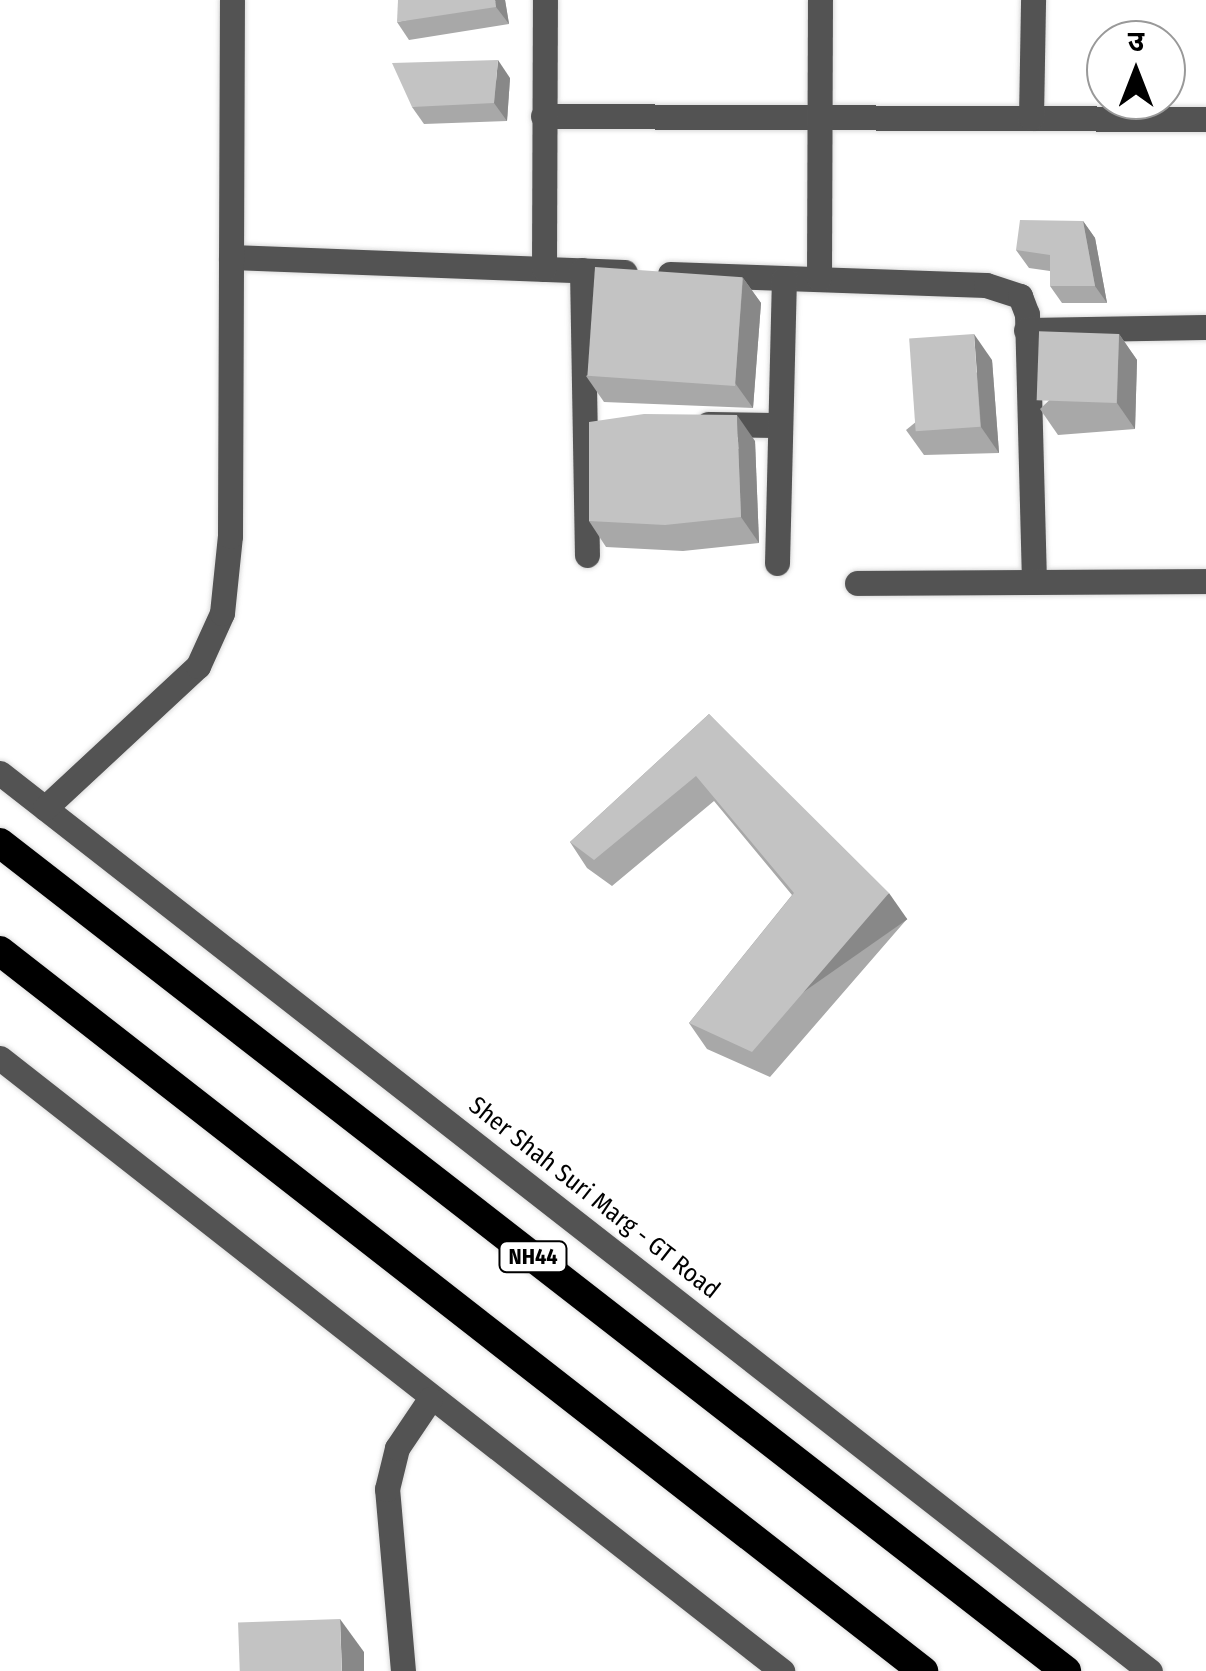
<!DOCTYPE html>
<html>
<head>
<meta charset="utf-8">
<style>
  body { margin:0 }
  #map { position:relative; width:1206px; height:1671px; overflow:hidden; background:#fff; font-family:"Fira Sans Condensed","Noto Sans Devanagari",sans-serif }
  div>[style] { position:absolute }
  .roads { filter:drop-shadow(0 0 2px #dbdbdb) drop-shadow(0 0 2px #dbdbdb) }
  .minor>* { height:25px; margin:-12.5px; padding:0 12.5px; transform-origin:12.5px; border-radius:12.5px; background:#535353 }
  .highway>* { height:30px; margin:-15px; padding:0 15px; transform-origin:15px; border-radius:15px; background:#000 }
  .wall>* { inset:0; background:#a8a8a8 }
  .shaded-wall>* { inset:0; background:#888; transform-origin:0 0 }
  .building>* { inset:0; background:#c3c3c3; transform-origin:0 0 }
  span { translate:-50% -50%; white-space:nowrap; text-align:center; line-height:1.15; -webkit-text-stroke:8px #fff; paint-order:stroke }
  .shield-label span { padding:2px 8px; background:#fff; border:2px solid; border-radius:8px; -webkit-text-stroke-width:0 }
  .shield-label { font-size:22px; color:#000; font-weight:700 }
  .street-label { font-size:25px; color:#000 }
  .north { position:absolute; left:1086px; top:20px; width:100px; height:100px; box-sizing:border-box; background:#fff; border:2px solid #999; border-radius:50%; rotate:0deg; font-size:28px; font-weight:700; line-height:40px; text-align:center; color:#000 }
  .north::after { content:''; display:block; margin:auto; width:35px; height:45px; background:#000; clip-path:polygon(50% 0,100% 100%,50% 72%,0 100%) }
</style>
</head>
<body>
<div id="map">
  <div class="roads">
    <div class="minor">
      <i style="left:543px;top:116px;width:663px;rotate:0.26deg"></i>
      <i style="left:1031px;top:118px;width:118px;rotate:-89deg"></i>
      <i style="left:231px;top:257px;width:394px;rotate:2.2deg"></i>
      <i style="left:544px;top:269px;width:269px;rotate:-89.8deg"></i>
      <i style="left:582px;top:270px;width:285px;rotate:89deg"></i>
      <i style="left:670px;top:274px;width:316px;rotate:2deg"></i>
      <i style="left:986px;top:285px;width:36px;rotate:18deg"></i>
      <i style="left:1020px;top:296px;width:19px;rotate:69deg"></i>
      <i style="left:1027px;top:314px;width:268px;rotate:88.5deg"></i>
      <i style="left:819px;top:279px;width:279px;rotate:-89.8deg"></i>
      <i style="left:1026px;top:330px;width:180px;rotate:-1deg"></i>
      <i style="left:708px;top:424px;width:70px;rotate:0.8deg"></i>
      <i style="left:777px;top:563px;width:285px;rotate:-88.6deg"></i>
      <i style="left:857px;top:583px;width:349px;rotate:-0.3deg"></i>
      <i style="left:0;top:773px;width:1459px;rotate:37.99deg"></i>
      <i style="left:45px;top:808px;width:209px;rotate:-42.9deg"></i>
      <i style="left:198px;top:666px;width:58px;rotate:-65.6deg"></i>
      <i style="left:222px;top:613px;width:77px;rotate:-84.1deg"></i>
      <i style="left:230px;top:536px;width:536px;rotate:-89.79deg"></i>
      <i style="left:0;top:1058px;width:994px;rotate:38.09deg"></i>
      <i style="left:403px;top:1671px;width:183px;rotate:-95deg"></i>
      <i style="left:387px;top:1489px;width:42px;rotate:-76.3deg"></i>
      <i style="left:397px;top:1448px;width:59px;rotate:-56deg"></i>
    </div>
    <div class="highway">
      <i style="left:0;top:843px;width:1350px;rotate:37.84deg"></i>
      <i style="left:0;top:951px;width:1171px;rotate:37.96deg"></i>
    </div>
  </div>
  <div class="wall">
    <i style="clip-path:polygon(505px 0,509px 24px,409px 40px,397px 22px)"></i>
    <i style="clip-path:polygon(510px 78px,507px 121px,424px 124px,412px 107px)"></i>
    <i style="clip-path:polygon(1083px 221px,1095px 238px,1107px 303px,1062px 303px,1050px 286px,1050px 271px,1029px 268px,1016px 250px)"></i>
    <i style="clip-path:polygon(743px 278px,761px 303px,753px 408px,604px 402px,586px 376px)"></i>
    <i style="clip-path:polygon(1119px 334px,1137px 360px,1135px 429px,1058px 435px,1040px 409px)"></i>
    <i style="clip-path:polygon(992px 360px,999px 453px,924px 455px,906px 430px)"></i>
    <i style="clip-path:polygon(755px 441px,759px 543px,683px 551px,606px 547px,589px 521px)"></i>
    <i style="clip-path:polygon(709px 714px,907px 919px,770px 1077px,707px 1049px,689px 1023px,792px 895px,714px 801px,612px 886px,587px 868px,570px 842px)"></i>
  </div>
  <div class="shaded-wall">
    <i style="clip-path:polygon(495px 0,505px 0,509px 24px,496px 7px)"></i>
    <i style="clip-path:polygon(498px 60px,510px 78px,507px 121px,494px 103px)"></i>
    <i style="clip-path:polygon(1083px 221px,1095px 238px,1107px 303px,1095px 286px)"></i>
    <i style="clip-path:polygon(743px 278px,761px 303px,753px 408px,735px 383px)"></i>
    <i style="clip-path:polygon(974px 334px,992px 360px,999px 453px,981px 427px)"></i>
    <i style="clip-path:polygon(1119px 334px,1137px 360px,1135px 429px,1117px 403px)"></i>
    <i style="clip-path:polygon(737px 415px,755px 441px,759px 543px,741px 517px)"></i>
    <i style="left:889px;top:893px;width:32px;height:210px;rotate:55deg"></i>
    <i style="clip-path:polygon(340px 1619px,364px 1652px,364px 1671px,342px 1671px)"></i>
  </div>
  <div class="building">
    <i style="clip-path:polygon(398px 0,495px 0,496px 7px,397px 22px)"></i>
    <i style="clip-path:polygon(498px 60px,494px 103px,412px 107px,392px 63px)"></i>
    <i style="clip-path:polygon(1020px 220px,1083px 221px,1095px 286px,1050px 286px,1050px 255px,1016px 250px)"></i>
    <i style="left:595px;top:267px;width:148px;height:109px;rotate:4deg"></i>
    <i style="left:974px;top:334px;width:93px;height:65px;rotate:86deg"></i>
    <i style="left:1119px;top:334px;width:69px;height:80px;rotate:92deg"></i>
    <i style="clip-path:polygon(644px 414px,737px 415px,741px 517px,665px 525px,589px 521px,589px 422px)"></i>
    <i style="clip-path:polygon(709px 714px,889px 893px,752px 1052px,689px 1023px,794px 893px,696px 776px,594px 860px,570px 842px)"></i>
    <i style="left:340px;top:1619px;width:52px;height:102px;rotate:88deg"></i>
  </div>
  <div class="shield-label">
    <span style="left:533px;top:1257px">NH44</span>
  </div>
  <div class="street-label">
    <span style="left:594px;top:1198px;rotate:38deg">Sher Shah Suri Marg - GT Road</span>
  </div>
  <div class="north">उ</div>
</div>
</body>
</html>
